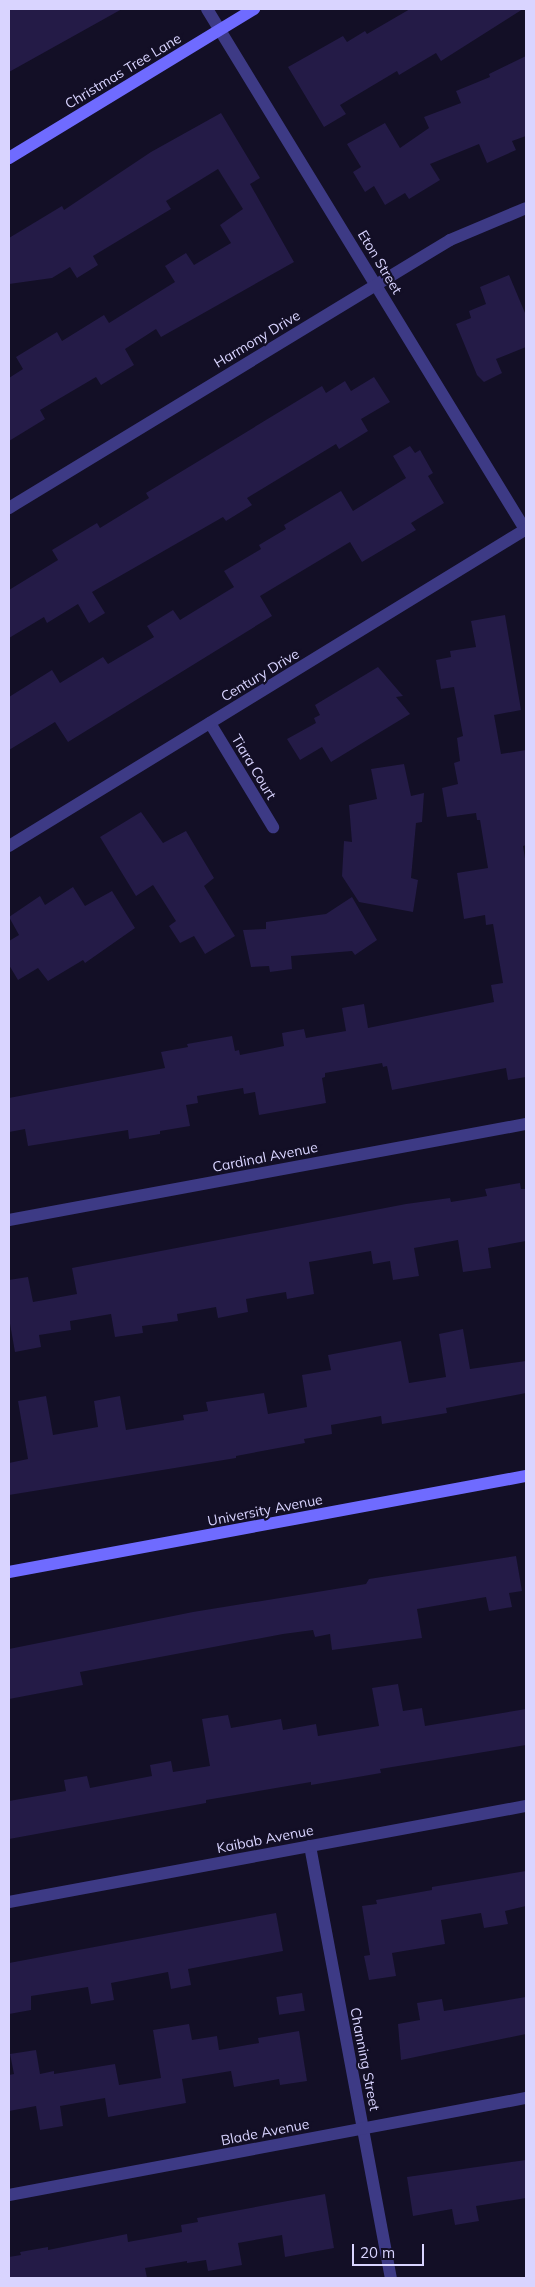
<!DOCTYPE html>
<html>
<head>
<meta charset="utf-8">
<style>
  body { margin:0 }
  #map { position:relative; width:535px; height:2287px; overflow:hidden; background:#130f26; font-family:Mulish,sans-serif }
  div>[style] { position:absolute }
  .building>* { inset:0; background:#241b47; transform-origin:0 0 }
  .street>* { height:12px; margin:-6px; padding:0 6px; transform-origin:6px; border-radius:6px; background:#3d3a85 }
  .secondary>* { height:12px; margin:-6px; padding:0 6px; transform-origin:6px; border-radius:6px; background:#6f6bff }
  span { translate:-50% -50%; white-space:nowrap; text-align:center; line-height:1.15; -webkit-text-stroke:4.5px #130f26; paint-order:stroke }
  .street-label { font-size:14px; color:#d9d4ff }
  .frame { position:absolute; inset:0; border:10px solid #d9d4ff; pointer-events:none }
  .scale { position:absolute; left:352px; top:2244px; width:72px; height:22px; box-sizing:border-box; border:2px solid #d9d4ff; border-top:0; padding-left:6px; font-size:15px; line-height:18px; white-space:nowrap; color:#d9d4ff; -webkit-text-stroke:4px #130f26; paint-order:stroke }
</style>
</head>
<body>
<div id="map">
  <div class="building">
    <i style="clip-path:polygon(9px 9px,122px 9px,9px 72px)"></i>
    <i style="clip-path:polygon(410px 9px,523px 9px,441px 61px,436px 53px,399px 75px,397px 71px,340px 105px,346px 114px,324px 127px,288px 67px,343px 36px,347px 42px,365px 31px,367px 34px)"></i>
    <i style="clip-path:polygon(526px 56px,526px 136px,512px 141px,516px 150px,487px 163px,479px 144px,430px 164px,440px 180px,409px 199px,405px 193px,385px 205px,374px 186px,365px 192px,353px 172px,361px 167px,347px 144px,385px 123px,400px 148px,429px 128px,424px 117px,461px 103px,456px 91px,490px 77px,489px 74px)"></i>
    <i style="clip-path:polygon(221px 113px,260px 178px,250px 184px,294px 262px,161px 337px,156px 329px,125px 349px,134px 365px,101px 385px,96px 377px,40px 410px,45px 419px,9px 441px,9px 378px,23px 369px,16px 357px,57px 332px,62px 341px,104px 315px,109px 323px,175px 282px,165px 266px,186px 253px,194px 265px,231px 243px,220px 225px,243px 209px,218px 169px,166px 201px,171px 209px,93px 256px,98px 265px,77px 278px,70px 267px,52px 278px,9px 284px,9px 238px,62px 206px,64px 210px,151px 152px)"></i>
    <i style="clip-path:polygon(509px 275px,525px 313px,526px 347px,496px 359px,502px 373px,484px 382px,477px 375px,456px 324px,471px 318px,469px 311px,486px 304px,480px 287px)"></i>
    <i style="clip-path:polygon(374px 377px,390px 402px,361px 419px,368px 431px,339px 449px,336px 444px,247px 498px,252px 505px,226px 521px,223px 517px,92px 592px,105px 613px,89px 623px,78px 604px,47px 623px,44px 617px,9px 638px,9px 590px,58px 560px,52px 550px,97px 523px,100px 528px,149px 498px,146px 493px,322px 386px,326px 393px,345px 381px,351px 391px)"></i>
    <i style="clip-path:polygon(410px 446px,415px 453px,420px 450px,433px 473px,428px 476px,444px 503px,411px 523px,416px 530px,362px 562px,350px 542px,260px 596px,272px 616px,68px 742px,55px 722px,9px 750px,9px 697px,52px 670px,60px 683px,103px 657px,108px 664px,154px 637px,147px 626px,173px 610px,180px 620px,229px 590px,234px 587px,224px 571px,261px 549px,259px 545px,286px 529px,284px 525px,341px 491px,353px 511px,406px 478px,393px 456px)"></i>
    <i style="clip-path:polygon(505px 615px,521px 710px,494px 715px,501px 754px,526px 750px,526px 845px,523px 846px,526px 865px,526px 1077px,508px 1080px,506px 1068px,392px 1090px,387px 1066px,383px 1067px,382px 1063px,325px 1073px,325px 1077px,322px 1078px,326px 1103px,259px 1115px,255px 1092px,244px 1094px,243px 1088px,197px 1096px,198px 1103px,186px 1105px,190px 1126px,160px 1131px,160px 1134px,129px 1139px,128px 1130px,28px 1146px,25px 1129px,9px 1132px,9px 1098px,165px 1068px,161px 1052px,188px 1047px,187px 1044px,232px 1036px,235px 1051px,239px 1050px,240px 1055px,284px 1046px,282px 1033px,304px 1029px,306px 1038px,346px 1031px,342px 1008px,364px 1004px,368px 1028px,494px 1002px,491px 985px,503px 983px,493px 924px,486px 925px,485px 915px,464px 919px,457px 873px,488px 868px,480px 820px,477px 820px,476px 813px,447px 817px,442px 788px,458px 784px,454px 763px,460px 761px,457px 738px,463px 736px,454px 687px,441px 689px,436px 660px,451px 657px,450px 651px,476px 647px,471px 621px)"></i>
    <i style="clip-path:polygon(378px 667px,403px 696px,396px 697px,410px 714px,331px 762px,322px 747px,300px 760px,287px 739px,316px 723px,314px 718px,320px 715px,315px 705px)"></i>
    <i style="clip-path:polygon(404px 764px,411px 796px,424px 793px,422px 822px,416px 823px,411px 878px,418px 880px,413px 912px,359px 902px,342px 876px,344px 841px,352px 842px,349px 805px,377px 799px,371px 769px)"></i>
    <i style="clip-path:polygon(141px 812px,163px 843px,186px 831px,214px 878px,204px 886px,235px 936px,205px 954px,194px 936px,180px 943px,169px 926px,176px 921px,153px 885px,136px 896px,100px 837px)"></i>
    <i style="clip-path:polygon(73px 887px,85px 906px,112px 891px,135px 928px,85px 963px,83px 960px,48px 981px,38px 968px,18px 980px,9px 965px,9px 941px,19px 935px,9px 917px,40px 896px,45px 905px)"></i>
    <i style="clip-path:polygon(352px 897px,377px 940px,355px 955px,352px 951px,291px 956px,292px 969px,270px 972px,269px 966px,251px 967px,243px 930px,266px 929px,266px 922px,326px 914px)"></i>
    <i style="clip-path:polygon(520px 1183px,521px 1189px,526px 1189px,526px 1241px,488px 1248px,491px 1268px,463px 1272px,458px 1240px,414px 1248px,419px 1276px,393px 1280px,390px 1261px,373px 1264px,371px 1251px,309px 1262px,314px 1294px,287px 1299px,286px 1292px,246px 1299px,248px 1312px,218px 1318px,216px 1307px,177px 1314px,178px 1321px,142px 1326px,143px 1333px,115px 1337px,111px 1314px,70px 1321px,71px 1330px,39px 1335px,41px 1347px,15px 1352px,9px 1318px,9px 1280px,28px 1277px,33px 1302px,77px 1294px,72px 1268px,406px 1204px,450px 1198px,451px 1202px,487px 1196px,485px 1189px)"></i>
    <i style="clip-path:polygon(463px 1329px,470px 1369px,526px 1361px,526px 1393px,446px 1408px,447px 1413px,382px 1424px,381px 1416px,331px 1425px,332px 1434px,304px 1439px,305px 1443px,236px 1456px,236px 1458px,9px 1495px,9px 1463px,28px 1459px,18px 1401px,46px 1396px,53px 1435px,98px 1427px,94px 1401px,120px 1396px,126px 1430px,184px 1420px,183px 1415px,208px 1411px,206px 1402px,264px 1393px,268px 1414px,307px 1407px,302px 1375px,331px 1370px,328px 1355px,401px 1341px,409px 1383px,446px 1377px,439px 1334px)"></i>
    <i style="clip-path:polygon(516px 1556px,522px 1591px,509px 1593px,512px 1607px,489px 1611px,486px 1597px,417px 1609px,422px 1638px,332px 1650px,330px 1634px,315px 1637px,313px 1630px,283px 1634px,80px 1672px,83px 1685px,9px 1699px,9px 1649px,193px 1612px,366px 1584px,369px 1579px)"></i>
    <i style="clip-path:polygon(398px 1684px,403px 1711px,422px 1708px,425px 1726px,526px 1709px,526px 1745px,380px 1769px,381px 1773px,311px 1785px,311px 1782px,206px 1800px,206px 1803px,9px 1839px,9px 1801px,66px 1791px,64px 1780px,87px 1776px,90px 1788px,152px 1776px,150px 1765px,171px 1761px,173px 1772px,210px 1766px,202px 1719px,228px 1715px,231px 1728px,281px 1719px,283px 1730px,316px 1724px,318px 1736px,379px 1726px,372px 1688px)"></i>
    <i style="clip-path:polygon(526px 1871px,526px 1906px,505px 1911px,508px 1924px,484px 1928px,481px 1913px,441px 1920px,445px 1944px,392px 1953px,396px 1976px,369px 1980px,364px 1956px,370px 1955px,362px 1906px,377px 1904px,376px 1900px,432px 1890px,432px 1887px)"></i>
    <i style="clip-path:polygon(276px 1913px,283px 1951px,188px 1969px,191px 1985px,171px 1989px,168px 1972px,111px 1983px,114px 2000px,91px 2004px,88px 1987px,31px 1996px,31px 2010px,9px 2014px,9px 1963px)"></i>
    <i style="left:302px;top:1993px;width:18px;height:26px;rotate:81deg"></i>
    <i style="clip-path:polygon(526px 1997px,526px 2034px,401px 2060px,398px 2024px,420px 2020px,417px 2003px,442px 1999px,444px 2011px)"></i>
    <i style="clip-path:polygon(189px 2024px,192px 2040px,217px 2036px,219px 2050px,259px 2043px,258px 2038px,299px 2031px,307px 2081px,280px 2085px,279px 2079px,234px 2087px,231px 2071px,182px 2079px,186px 2103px,108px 2117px,105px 2098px,60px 2106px,63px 2126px,40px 2130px,36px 2106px,9px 2111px,9px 2075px,14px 2074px,10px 2054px,36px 2050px,40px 2074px,54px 2071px,54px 2074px,115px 2064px,119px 2085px,161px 2078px,153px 2030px)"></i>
    <i style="clip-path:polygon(526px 2160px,526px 2198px,476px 2206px,479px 2221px,455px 2225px,452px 2209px,413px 2216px,407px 2177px)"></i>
    <i style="clip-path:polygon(325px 2194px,334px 2248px,285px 2257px,282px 2235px,238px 2243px,242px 2265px,208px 2271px,206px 2260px,187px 2263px,187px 2261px,145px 2268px,147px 2278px,9px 2278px,9px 2257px,21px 2255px,20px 2252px,48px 2247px,48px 2250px,127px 2234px,128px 2242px,182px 2232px,181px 2225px,198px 2222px,197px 2218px)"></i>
  </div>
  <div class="street">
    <i style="left:207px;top:9px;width:612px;rotate:58.57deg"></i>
    <i style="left:9px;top:508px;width:516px;rotate:-31.29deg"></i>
    <i style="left:450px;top:240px;width:82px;rotate:-22.8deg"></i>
    <i style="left:210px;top:723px;width:122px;rotate:58.8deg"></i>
    <i style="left:9px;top:846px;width:606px;rotate:-31.51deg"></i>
    <i style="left:9px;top:1220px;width:526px;rotate:-10.52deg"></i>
    <i style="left:310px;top:1846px;width:440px;rotate:79.4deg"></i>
    <i style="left:9px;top:1902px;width:526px;rotate:-10.52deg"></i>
    <i style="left:9px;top:2195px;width:526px;rotate:-10.63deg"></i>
  </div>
  <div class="secondary">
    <i style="left:9px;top:158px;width:287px;rotate:-31.3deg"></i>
    <i style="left:9px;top:1572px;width:526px;rotate:-10.52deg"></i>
  </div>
  <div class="street-label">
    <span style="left:123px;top:71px;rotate:-31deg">Christmas Tree Lane</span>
    <span style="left:380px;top:262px;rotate:59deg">Eton Street</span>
    <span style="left:257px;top:339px;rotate:-31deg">Harmony Drive</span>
    <span style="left:260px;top:675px;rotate:-31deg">Century Drive</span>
    <span style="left:254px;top:767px;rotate:59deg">Tiara Court</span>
    <span style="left:265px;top:1157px;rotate:-11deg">Cardinal Avenue</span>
    <span style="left:265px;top:1510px;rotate:-11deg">University Avenue</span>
    <span style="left:265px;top:1839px;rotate:-11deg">Kaibab Avenue</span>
    <span style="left:365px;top:2059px;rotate:79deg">Channing Street</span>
    <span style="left:265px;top:2132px;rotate:-11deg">Blade Avenue</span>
  </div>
  <div class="frame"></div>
  <div class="scale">20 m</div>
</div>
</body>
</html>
